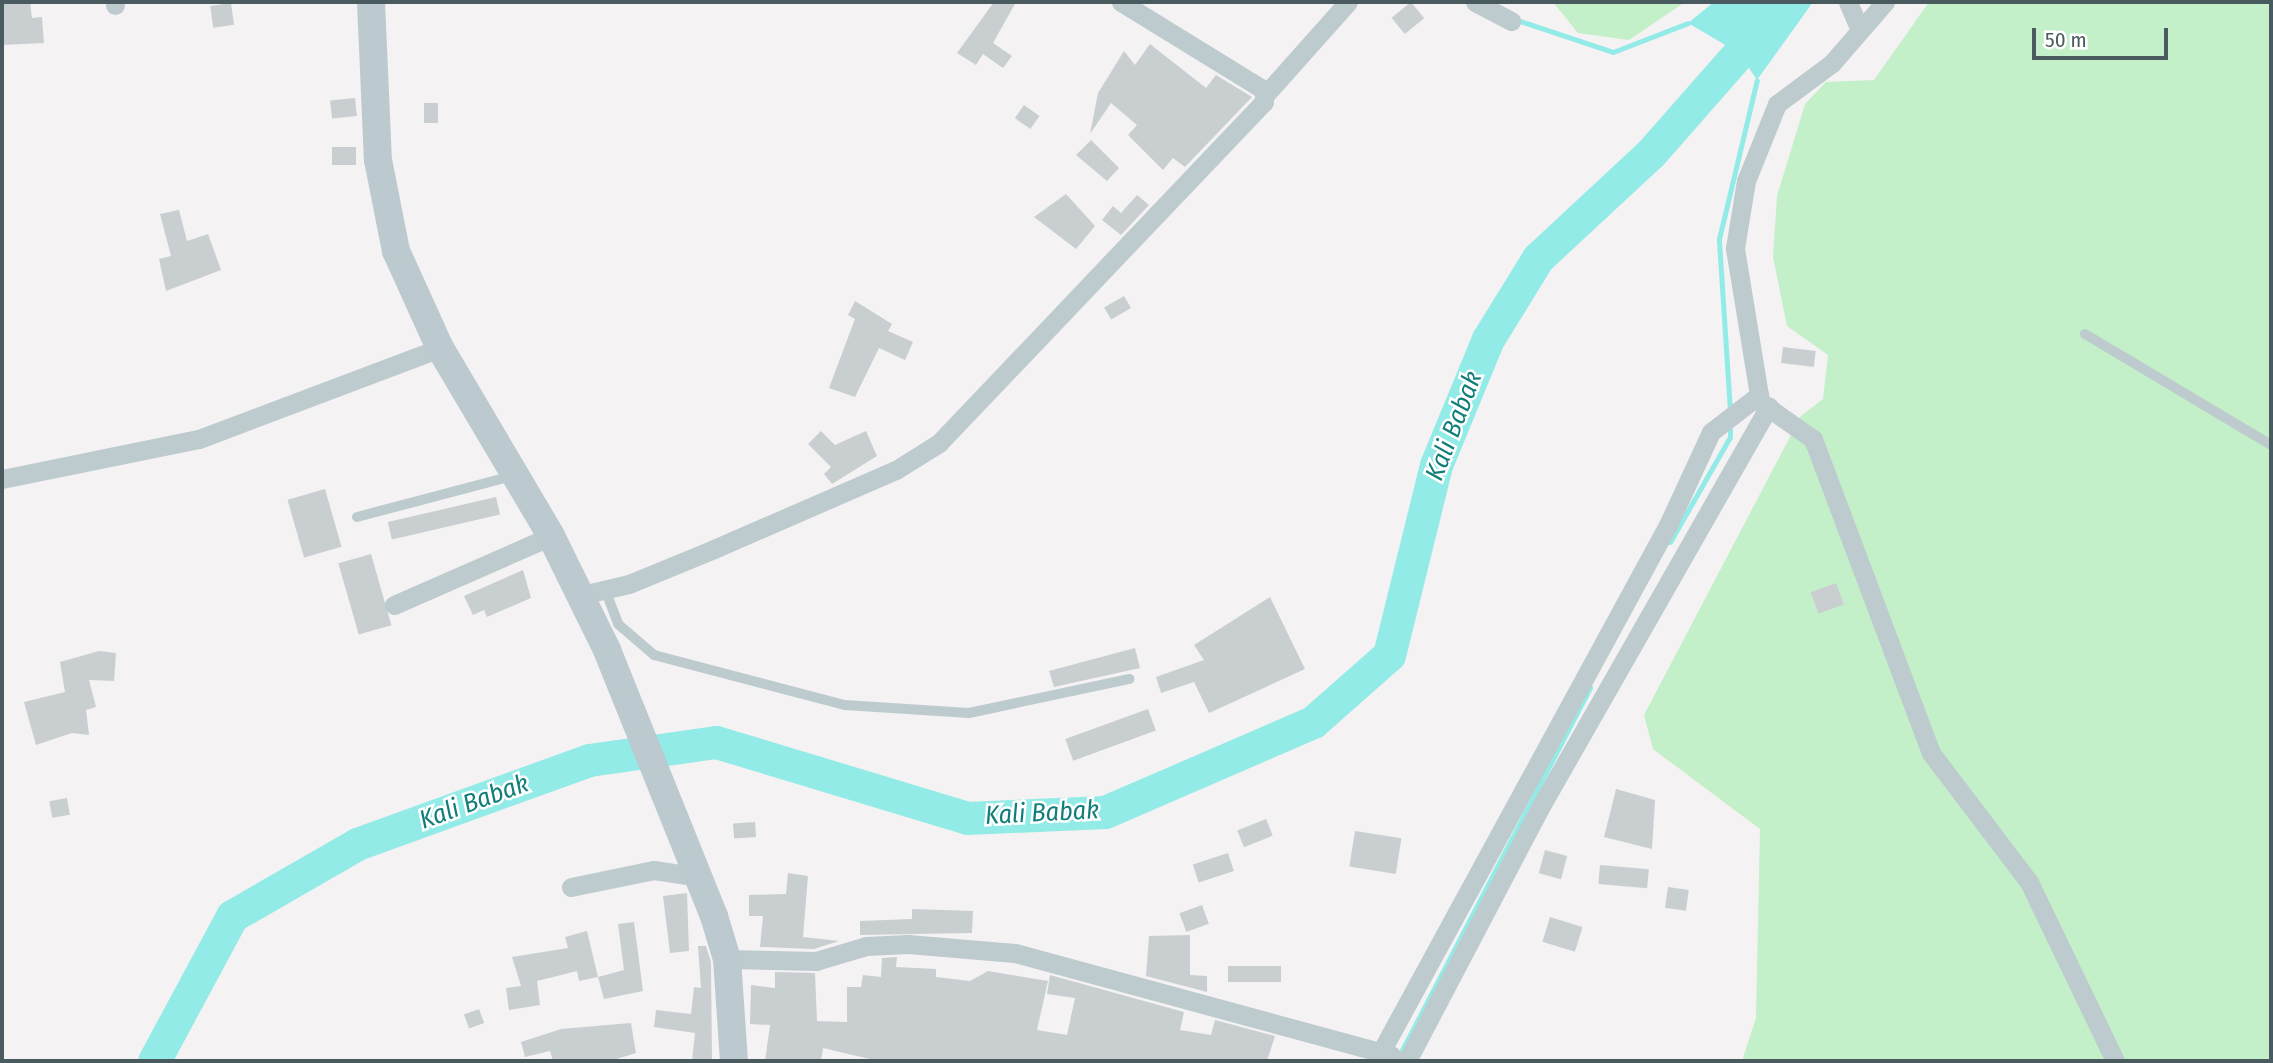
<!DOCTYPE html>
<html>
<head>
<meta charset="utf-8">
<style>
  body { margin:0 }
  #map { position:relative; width:2273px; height:1063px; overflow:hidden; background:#f4f2f3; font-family:"Fira Sans Condensed",sans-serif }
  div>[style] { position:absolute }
  .green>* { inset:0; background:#c3efc9 }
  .water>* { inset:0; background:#92ebe7 }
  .stream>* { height:5px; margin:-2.5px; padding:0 2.5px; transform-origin:2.5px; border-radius:2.5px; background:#92ebe7 }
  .river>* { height:33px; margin:-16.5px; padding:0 16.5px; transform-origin:16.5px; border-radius:16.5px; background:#92ebe7 }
  .building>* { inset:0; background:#c9cfd1; transform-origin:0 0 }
  .lane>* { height:10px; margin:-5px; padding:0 5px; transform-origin:5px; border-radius:5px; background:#becbce }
  .street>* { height:19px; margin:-9.5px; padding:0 9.5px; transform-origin:9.5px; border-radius:9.5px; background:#becbce }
  .secondary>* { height:28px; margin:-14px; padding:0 14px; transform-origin:14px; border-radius:14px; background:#bccad0 }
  span { translate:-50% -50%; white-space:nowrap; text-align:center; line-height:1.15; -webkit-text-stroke:5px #fff; paint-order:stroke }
  .water-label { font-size:26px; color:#117e79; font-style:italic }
  .frame { position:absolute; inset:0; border:4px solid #4a5b5f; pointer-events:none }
  .scale { position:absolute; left:2032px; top:28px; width:136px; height:32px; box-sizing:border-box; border:4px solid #4a5b5f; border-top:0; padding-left:9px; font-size:21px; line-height:24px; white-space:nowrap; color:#4a5b5f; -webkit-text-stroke:5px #fff; paint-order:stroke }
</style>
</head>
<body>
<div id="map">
  <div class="green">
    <i style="clip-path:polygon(1553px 2px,1685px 2px,1629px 40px,1578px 33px)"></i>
    <i style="clip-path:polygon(1929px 2px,2271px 2px,2271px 1061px,1742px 1061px,1756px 1018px,1760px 829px,1653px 749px,1644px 715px,1801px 416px,1823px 399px,1828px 355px,1787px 326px,1773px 257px,1777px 196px,1805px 104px,1826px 82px,1874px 80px)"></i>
  </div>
  <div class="water">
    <i style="clip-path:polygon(1714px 2px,1813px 2px,1757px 80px,1739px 53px,1688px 23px)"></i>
  </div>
  <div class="stream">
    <i style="left:1514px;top:19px;width:104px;rotate:18.4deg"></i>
    <i style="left:1613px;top:52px;width:80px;rotate:-21.1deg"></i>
    <i style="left:1730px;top:411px;width:172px;rotate:-93.7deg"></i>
    <i style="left:1719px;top:239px;width:163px;rotate:-76.6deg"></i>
    <i style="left:1670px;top:542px;width:121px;rotate:-60.3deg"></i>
    <i style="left:1730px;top:437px;width:13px;rotate:-90deg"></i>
    <i style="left:1399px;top:1056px;width:415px;rotate:-62.6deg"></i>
  </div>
  <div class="river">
    <i style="left:154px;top:1061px;width:165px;rotate:-61.7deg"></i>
    <i style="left:232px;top:916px;width:144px;rotate:-29.9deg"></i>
    <i style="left:357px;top:844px;width:247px;rotate:-19.9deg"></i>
    <i style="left:589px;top:760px;width:128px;rotate:-8.1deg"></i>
    <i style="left:716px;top:742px;width:262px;rotate:16.8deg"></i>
    <i style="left:967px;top:818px;width:138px;rotate:-2.5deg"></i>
    <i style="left:1105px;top:812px;width:227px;rotate:-23.4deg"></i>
    <i style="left:1313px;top:722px;width:101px;rotate:-41.4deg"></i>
    <i style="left:1389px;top:655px;width:196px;rotate:-76.1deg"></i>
    <i style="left:1436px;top:465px;width:136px;rotate:-67.6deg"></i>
    <i style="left:1488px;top:339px;width:95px;rotate:-58.3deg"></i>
    <i style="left:1538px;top:258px;width:154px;rotate:-42.9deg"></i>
    <i style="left:1651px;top:153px;width:133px;rotate:-48.7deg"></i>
  </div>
  <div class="building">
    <i style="clip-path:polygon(2px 2px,30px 2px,32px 18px,42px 17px,44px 43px,2px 45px)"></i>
    <i style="clip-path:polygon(994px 2px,1016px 2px,993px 43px,1012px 56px,1003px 68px,983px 54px,976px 65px,957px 53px)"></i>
    <i style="left:1411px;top:2px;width:21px;height:25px;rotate:51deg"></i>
    <i style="left:231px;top:3px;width:22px;height:21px;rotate:82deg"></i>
    <i style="clip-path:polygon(1150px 44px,1206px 88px,1216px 75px,1252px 97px,1185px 167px,1173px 158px,1163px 170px,1128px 135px,1137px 125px,1111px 103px,1090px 134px,1098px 93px,1124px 51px,1135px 65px)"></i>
    <i style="left:355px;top:98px;width:18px;height:25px;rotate:84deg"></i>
    <i style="left:424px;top:103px;width:14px;height:20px"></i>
    <i style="left:1024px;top:105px;width:19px;height:16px;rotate:35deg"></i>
    <i style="clip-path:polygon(1091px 140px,1119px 168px,1107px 181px,1076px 155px)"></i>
    <i style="left:332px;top:147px;width:24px;height:18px"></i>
    <i style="clip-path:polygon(1066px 194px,1095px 226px,1076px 249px,1034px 217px)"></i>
    <i style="clip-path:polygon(1137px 195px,1149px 205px,1121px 235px,1102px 220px,1113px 206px,1121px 213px)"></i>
    <i style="clip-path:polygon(179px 210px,187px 241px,208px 234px,221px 270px,166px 291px,159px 259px,171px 256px,160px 214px)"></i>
    <i style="left:1124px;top:296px;width:14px;height:23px;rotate:60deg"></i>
    <i style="clip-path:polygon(855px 301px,892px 324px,888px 331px,913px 342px,905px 360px,879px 348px,855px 397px,829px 388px,855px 319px,848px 315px)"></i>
    <i style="left:1783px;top:347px;width:33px;height:16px;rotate:7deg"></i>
    <i style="clip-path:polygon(821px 431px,835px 445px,866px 431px,877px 456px,832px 484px,824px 474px,831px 467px,808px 444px)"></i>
    <i style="left:325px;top:489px;width:60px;height:39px;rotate:74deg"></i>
    <i style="left:496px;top:497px;width:18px;height:111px;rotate:77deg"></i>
    <i style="left:371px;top:554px;width:74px;height:34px;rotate:74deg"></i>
    <i style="clip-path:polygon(523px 570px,531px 598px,487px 617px,484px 610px,473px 615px,464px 596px)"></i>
    <i style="left:1836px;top:583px;width:23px;height:27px;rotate:70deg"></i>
    <i style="clip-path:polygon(1270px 597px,1305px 669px,1209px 713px,1194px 682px,1161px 693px,1156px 677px,1204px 660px,1194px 645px)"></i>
    <i style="clip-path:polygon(1135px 648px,1140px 668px,1054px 687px,1049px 671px)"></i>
    <i style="clip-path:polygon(99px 651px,116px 653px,114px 681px,89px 680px,96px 707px,86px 710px,89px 735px,72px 733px,36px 745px,24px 702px,65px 692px,60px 662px)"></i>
    <i style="left:1148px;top:709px;width:23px;height:88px;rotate:70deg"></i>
    <i style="clip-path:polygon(1616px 789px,1655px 800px,1652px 849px,1604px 837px)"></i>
    <i style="left:67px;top:798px;width:17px;height:18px;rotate:80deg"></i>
    <i style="left:1266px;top:819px;width:18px;height:31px;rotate:68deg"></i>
    <i style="left:755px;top:822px;width:15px;height:22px;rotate:86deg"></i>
    <i style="left:1355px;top:831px;width:47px;height:36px;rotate:9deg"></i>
    <i style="left:1545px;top:850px;width:23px;height:24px;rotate:15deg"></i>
    <i style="left:1228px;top:853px;width:19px;height:37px;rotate:72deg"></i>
    <i style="left:1600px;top:865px;width:49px;height:19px;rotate:5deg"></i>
    <i style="clip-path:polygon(788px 873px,808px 876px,803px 937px,839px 941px,814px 949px,760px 947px,763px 916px,749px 916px,749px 895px,786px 894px)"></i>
    <i style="left:1668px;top:887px;width:21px;height:21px;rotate:8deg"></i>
    <i style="clip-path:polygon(687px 893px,689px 951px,670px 953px,663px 896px)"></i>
    <i style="left:1202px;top:905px;width:20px;height:24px;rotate:70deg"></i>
    <i style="clip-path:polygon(912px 909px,973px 911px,972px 933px,860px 935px,860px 921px,912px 919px)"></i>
    <i style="left:1550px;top:917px;width:34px;height:26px;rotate:17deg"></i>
    <i style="clip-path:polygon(634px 922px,643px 991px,604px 999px,598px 977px,624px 970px,618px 924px)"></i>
    <i style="clip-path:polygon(587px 931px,598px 977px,579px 981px,577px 971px,537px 981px,540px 1005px,509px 1010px,506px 988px,521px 986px,512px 957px,568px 948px,565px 937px)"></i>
    <i style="clip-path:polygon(1190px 935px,1190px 975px,1207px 976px,1207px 992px,1146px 976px,1149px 936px)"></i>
    <i style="clip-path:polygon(698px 946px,706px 946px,711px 962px,712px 1061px,692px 1061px,695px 1033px,654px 1027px,656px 1010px,691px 1014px,694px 987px,701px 988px)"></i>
    <i style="clip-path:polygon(897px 957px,896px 967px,936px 969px,936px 977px,970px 981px,988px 971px,1048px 981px,1037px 1030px,1067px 1035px,1075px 998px,1047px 994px,1050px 975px,1184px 1012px,1180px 1030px,1211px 1035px,1215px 1020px,1275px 1036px,1267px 1061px,878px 1061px,823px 1048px,821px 1061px,765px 1061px,770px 1025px,750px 1024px,751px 985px,775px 988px,775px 972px,815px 973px,817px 1021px,847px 1022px,847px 987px,861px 987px,863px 975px,881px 977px,882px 958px)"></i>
    <i style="left:1281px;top:966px;width:16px;height:53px;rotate:90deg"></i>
    <i style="left:479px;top:1009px;width:15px;height:16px;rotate:70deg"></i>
    <i style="clip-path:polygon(631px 1023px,636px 1053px,610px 1061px,553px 1061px,550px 1051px,525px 1057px,521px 1042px,561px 1029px)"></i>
  </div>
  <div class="lane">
    <i style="left:2085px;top:334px;width:217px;rotate:30.8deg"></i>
    <i style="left:357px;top:517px;width:160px;rotate:-14.8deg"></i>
    <i style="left:606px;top:592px;width:34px;rotate:69deg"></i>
    <i style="left:618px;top:624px;width:48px;rotate:40.7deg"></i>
    <i style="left:654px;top:655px;width:197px;rotate:14.7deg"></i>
    <i style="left:845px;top:705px;width:124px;rotate:3.7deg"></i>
    <i style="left:969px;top:713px;width:164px;rotate:-12deg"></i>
  </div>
  <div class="street">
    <i style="left:115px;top:2px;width:3px;rotate:90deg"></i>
    <i style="left:1475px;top:2px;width:41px;rotate:27.8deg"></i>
    <i style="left:1848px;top:2px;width:30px;rotate:67deg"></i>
    <i style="left:1266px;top:94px;width:123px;rotate:-48.3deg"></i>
    <i style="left:1756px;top:399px;width:70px;rotate:35.1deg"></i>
    <i style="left:1813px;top:439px;width:335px;rotate:69.4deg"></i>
    <i style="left:1931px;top:753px;width:162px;rotate:52.8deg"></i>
    <i style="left:2029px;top:882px;width:199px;rotate:64.3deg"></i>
    <i style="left:2px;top:479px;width:201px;rotate:-11.5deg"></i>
    <i style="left:199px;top:439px;width:258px;rotate:-20.7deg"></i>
    <i style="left:582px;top:595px;width:48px;rotate:-13.2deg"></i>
    <i style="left:629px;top:584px;width:92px;rotate:-22.4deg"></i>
    <i style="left:714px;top:549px;width:198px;rotate:-23.5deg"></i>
    <i style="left:896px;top:470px;width:51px;rotate:-32.1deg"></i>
    <i style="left:939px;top:443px;width:471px;rotate:-46.4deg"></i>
    <i style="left:1264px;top:102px;width:12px;rotate:-90deg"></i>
    <i style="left:1264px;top:90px;width:168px;rotate:-148.4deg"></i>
    <i style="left:394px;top:605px;width:171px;rotate:-23.7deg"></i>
    <i style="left:571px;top:887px;width:85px;rotate:-11.6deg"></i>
    <i style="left:654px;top:870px;width:47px;rotate:8.7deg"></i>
    <i style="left:727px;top:959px;width:89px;rotate:1.3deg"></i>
    <i style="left:816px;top:961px;width:52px;rotate:-16.7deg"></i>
    <i style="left:866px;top:946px;width:42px;rotate:-2.7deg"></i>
    <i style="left:908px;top:944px;width:107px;rotate:4.8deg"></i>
    <i style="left:1015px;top:953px;width:390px;rotate:15.2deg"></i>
    <i style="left:1376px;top:1061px;width:610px;rotate:-61.42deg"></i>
    <i style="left:1668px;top:525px;width:102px;rotate:-65.2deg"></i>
    <i style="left:1711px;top:432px;width:61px;rotate:-37.6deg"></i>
    <i style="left:1759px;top:395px;width:149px;rotate:-99.3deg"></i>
    <i style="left:1735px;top:248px;width:68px;rotate:-80.7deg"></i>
    <i style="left:1746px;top:181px;width:83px;rotate:-68.1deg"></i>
    <i style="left:1777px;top:104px;width:69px;rotate:-36.7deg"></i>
    <i style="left:1832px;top:63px;width:81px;rotate:-49deg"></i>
    <i style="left:1407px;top:1061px;width:288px;rotate:-62.3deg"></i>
    <i style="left:1541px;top:806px;width:460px;rotate:-60.3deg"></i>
  </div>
  <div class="secondary">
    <i style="left:371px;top:2px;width:158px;rotate:87.5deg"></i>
    <i style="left:378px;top:160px;width:93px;rotate:78.8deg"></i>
    <i style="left:396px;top:251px;width:107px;rotate:65.6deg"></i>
    <i style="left:440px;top:348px;width:218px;rotate:59.4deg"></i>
    <i style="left:551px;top:536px;width:127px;rotate:63.8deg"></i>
    <i style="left:607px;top:650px;width:287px;rotate:68.1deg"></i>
    <i style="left:714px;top:916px;width:45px;rotate:73.2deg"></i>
    <i style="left:727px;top:959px;width:102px;rotate:86.1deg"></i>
  </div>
  <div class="water-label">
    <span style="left:1454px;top:426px;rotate:-69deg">Kali Babak</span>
    <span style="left:474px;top:802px;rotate:-20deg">Kali Babak</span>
    <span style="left:1042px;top:813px;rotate:-3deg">Kali Babak</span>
  </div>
  <div class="frame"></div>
  <div class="scale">50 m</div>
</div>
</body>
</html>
